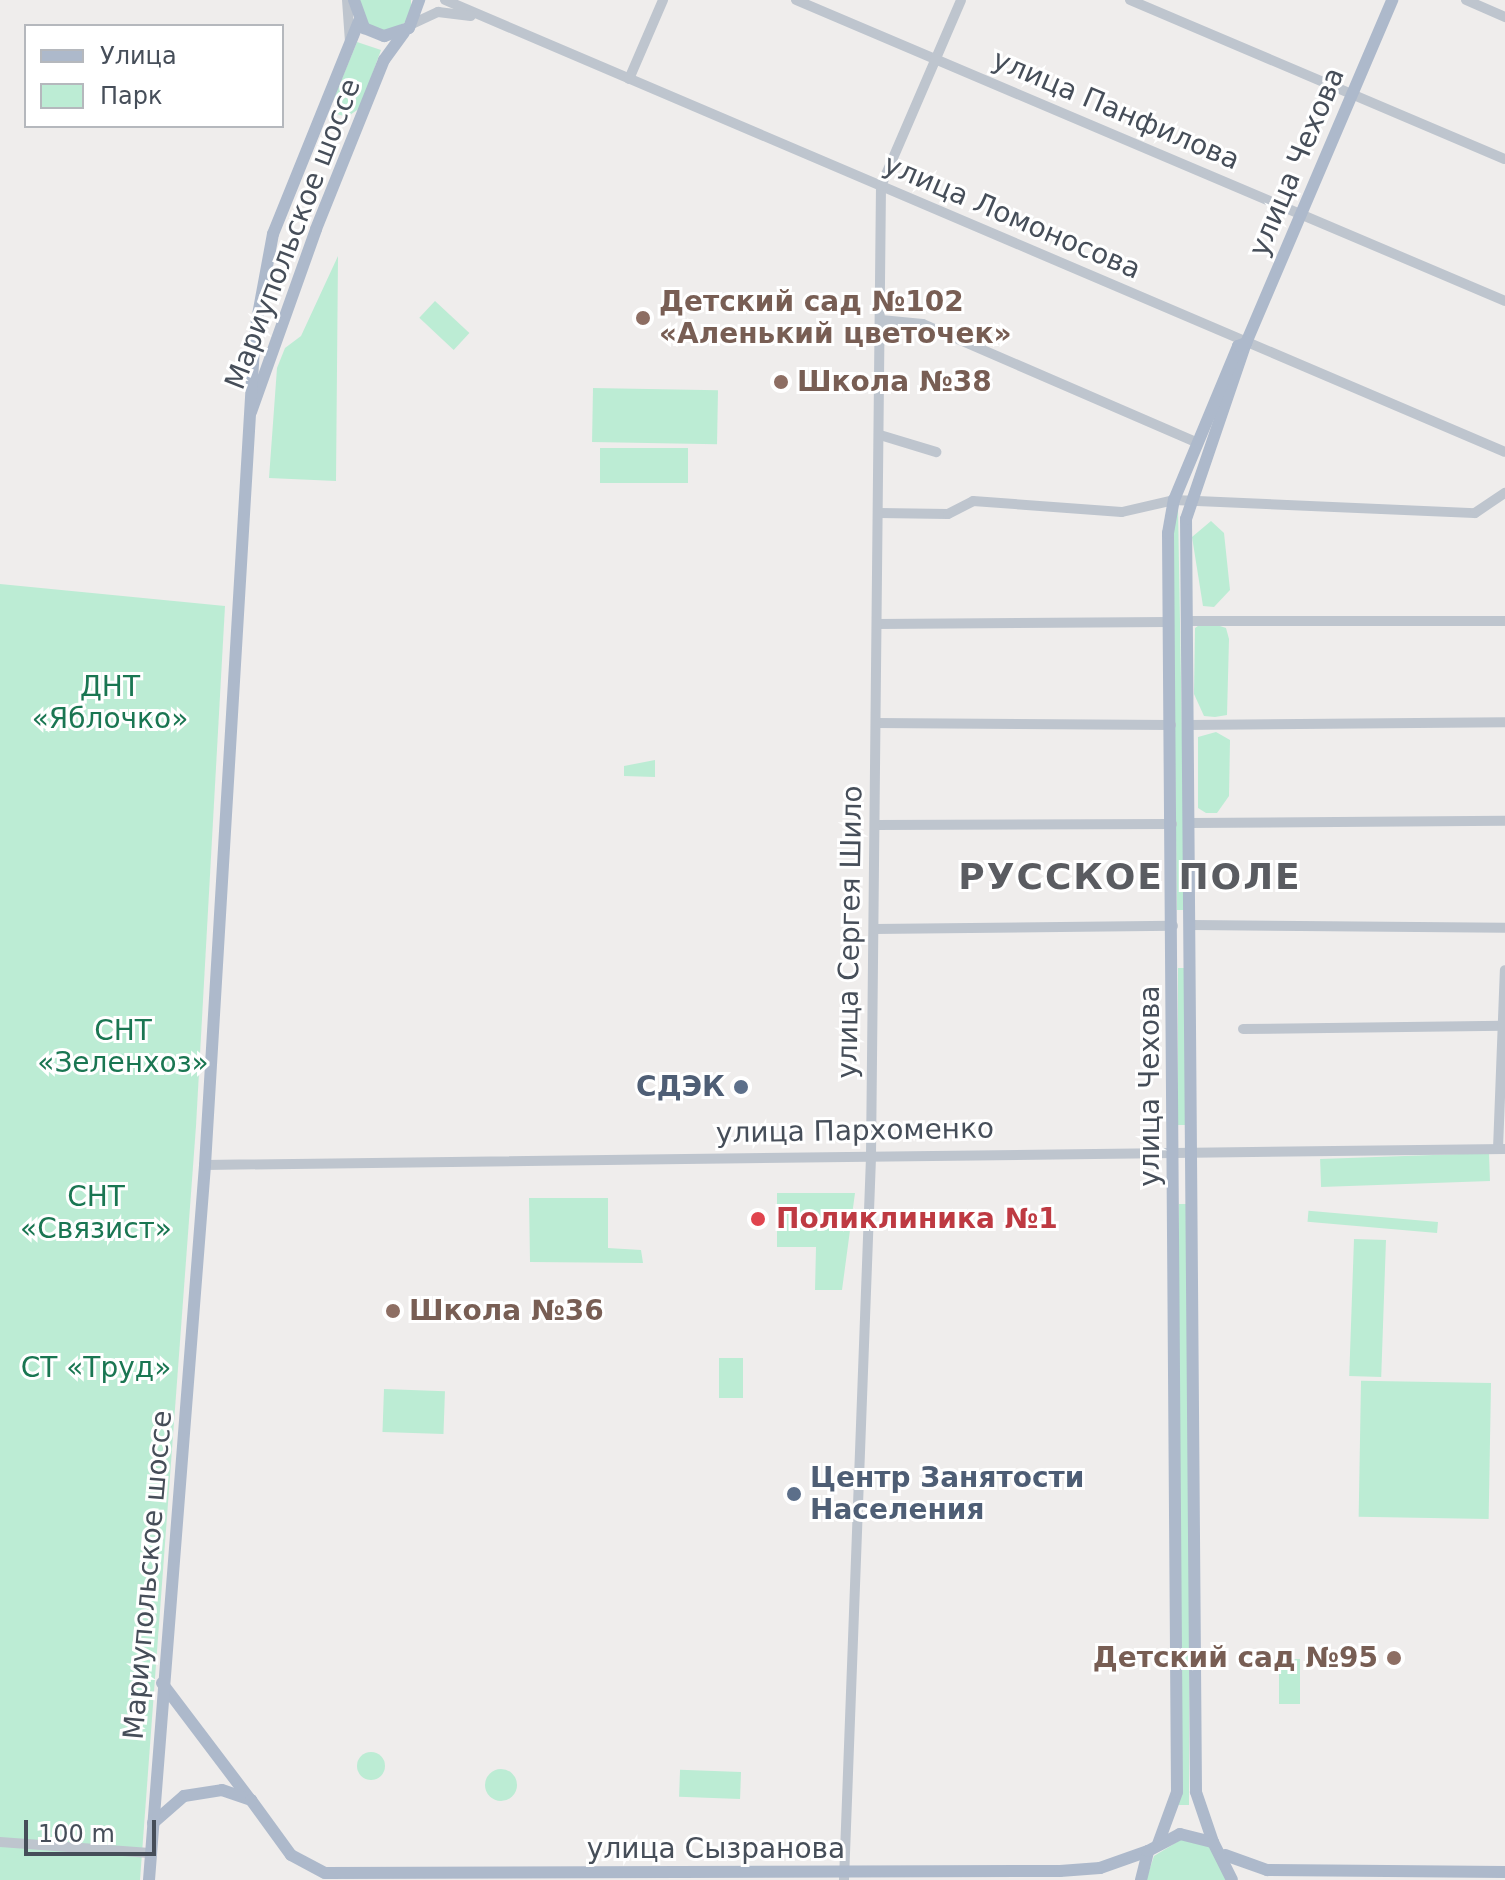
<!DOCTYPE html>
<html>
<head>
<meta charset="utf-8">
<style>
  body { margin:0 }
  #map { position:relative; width:1505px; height:1880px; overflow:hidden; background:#efedec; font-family:"DejaVu Sans",sans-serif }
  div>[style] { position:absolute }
  .green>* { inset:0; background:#bcecd4; transform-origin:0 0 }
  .round { border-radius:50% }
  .minor>* { height:10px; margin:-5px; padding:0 5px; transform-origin:5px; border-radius:5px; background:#bec5ce }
  .major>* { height:12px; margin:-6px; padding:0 6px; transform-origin:6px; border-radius:6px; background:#adb9cb }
  .dots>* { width:22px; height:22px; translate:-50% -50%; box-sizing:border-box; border:4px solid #fff; border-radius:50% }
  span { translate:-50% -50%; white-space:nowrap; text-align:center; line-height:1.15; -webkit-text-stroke:6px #fff; paint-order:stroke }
  .street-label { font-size:28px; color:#464e59 }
  .education-label { font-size:28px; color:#785e54; font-weight:700 }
  .left { translate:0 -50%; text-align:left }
  .right { translate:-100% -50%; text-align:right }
  .park-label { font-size:28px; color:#1a7652 }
  .service-label { font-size:28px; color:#4e5e75; font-weight:700 }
  .health-label { font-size:28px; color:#be3a42; font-weight:700 }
  .district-label { font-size:36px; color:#5a5c61; font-weight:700; letter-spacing:2px }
  .legend { position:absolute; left:24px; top:24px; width:260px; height:104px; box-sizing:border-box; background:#fff; border:2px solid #b5b8bd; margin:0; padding:10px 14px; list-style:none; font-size:24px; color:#464e59 }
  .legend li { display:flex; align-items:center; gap:16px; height:40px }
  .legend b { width:40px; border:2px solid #b5b8bd }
  .scale { position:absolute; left:24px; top:1820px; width:132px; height:36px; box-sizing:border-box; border:4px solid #464e59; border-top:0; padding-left:10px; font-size:24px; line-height:28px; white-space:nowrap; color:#464e59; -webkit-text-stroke:6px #fff; paint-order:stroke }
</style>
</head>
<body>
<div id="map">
  <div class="green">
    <i style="clip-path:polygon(360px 0,411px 0,411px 8px,406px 22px,386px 32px,367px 25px)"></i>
    <i style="clip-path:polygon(357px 42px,381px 50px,360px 108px,347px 117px,337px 114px,334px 98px)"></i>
    <i style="clip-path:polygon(338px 256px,336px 481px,269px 478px,277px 368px,285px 348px,301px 336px)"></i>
    <i style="left:435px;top:301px;width:47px;height:23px;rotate:43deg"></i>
    <i style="left:593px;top:388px;width:125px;height:54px;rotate:1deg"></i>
    <i style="left:600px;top:448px;width:88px;height:35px"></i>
    <i style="clip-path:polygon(1178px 508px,1185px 910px,1177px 910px,1172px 531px)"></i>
    <i style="clip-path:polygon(1211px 521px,1224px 533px,1230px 590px,1214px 607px,1203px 606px,1192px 537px)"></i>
    <i style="clip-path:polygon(0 584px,225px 606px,196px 1126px,140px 1880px,0 1880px)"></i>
    <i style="clip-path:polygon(1205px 621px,1226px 628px,1229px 639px,1227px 715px,1215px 717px,1204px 716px,1194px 694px,1195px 628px)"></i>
    <i style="clip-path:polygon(1216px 732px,1230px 740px,1229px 796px,1217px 813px,1206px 813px,1198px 808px,1198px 737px)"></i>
    <i style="clip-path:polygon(655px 760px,655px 777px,624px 776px,624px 766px)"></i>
    <i style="left:1178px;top:968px;width:9px;height:157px"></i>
    <i style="left:1489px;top:1153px;width:28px;height:169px;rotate:88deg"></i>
    <i style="clip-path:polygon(777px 1193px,855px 1193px,842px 1290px,815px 1290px,816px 1247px,777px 1247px)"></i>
    <i style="clip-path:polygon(529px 1198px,608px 1198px,608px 1248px,641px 1250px,643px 1263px,530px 1262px)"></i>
    <i style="left:1179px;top:1204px;width:10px;height:601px"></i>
    <i style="left:1438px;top:1222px;width:11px;height:130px;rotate:95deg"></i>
    <i style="left:1354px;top:1239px;width:32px;height:137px;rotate:2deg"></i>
    <i style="left:719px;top:1358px;width:24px;height:40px"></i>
    <i style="left:1491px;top:1383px;width:136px;height:130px;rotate:91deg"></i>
    <i style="left:384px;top:1389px;width:61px;height:43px;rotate:2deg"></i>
    <i style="left:1279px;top:1659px;width:21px;height:45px"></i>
    <i class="round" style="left:357px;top:1752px;width:28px;height:28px"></i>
    <i class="round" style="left:485px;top:1769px;width:32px;height:32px"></i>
    <i style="left:741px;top:1772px;width:27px;height:61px;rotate:92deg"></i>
    <i style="clip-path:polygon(1182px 1839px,1210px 1846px,1228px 1880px,1146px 1880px,1154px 1856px)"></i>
  </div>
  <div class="minor">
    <i style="left:347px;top:0;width:42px;rotate:85.9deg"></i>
    <i style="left:445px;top:0;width:1152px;rotate:23.09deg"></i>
    <i style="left:796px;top:0;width:770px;rotate:23deg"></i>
    <i style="left:1130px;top:0;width:407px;rotate:23deg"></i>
    <i style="left:1466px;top:0;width:43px;rotate:23.6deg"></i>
    <i style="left:412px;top:24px;width:29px;rotate:-25deg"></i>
    <i style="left:438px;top:12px;width:33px;rotate:7deg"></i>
    <i style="left:629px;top:79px;width:86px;rotate:-66.7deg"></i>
    <i style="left:881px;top:320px;width:42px;rotate:5.4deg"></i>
    <i style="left:923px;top:324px;width:300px;rotate:23.4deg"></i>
    <i style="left:880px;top:435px;width:59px;rotate:16.9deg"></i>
    <i style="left:879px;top:513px;width:69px;rotate:0.8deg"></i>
    <i style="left:948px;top:514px;width:28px;rotate:-27deg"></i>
    <i style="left:973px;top:501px;width:149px;rotate:4.2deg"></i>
    <i style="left:1122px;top:512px;width:53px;rotate:-13deg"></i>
    <i style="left:1174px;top:500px;width:301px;rotate:2.5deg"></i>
    <i style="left:1475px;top:513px;width:36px;rotate:-34deg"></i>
    <i style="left:1187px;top:621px;width:318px"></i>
    <i style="left:877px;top:624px;width:292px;rotate:-0.4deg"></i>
    <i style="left:876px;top:723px;width:295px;rotate:0.4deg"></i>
    <i style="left:1189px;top:725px;width:316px;rotate:-0.5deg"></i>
    <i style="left:1190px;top:823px;width:315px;rotate:-0.4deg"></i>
    <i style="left:875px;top:825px;width:297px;rotate:-0.2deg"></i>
    <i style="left:1192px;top:925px;width:313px;rotate:0.5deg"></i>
    <i style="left:874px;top:929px;width:299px;rotate:-0.6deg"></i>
    <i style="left:1243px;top:1029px;width:260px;rotate:-0.7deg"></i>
    <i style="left:1498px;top:1149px;width:179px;rotate:-87.8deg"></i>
    <i style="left:205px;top:1165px;width:1300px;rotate:-0.71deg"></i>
    <i style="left:0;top:1842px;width:150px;rotate:4.2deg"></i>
    <i style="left:844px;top:1880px;width:725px;rotate:-87.86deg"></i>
    <i style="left:871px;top:1156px;width:970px;rotate:-89.41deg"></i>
    <i style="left:881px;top:186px;width:202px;rotate:-66.7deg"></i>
  </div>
  <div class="major">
    <i style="left:354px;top:0;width:30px;rotate:70deg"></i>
    <i style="left:364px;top:28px;width:22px;rotate:22deg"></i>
    <i style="left:384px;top:36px;width:26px;rotate:-18deg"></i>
    <i style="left:409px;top:28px;width:30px;rotate:-70deg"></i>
    <i style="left:251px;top:412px;width:194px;rotate:-70.4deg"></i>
    <i style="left:316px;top:229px;width:182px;rotate:-68.1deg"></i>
    <i style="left:384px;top:60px;width:34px;rotate:-54deg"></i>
    <i style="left:162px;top:1683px;width:144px;rotate:52.9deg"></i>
    <i style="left:153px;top:1823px;width:41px;rotate:-41.1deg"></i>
    <i style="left:184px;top:1796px;width:38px;rotate:-9deg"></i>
    <i style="left:222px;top:1790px;width:31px;rotate:19deg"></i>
    <i style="left:251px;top:1800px;width:68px;rotate:54deg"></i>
    <i style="left:291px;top:1855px;width:38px;rotate:28deg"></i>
    <i style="left:325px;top:1873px;width:735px;rotate:-0.16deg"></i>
    <i style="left:1060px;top:1871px;width:40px;rotate:-4.3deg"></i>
    <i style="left:1100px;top:1868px;width:51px;rotate:-19.5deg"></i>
    <i style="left:1213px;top:1842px;width:53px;rotate:-108.8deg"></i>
    <i style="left:1196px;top:1792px;width:1273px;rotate:-90.45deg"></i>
    <i style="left:1186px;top:519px;width:186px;rotate:-71.2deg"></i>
    <i style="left:1246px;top:343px;width:373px;rotate:-66.9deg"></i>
    <i style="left:1158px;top:1844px;width:55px;rotate:-69.9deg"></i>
    <i style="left:1177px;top:1792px;width:1259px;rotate:-90.41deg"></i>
    <i style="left:1168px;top:533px;width:34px;rotate:-80deg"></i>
    <i style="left:1174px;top:500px;width:167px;rotate:-67.4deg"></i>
    <i style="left:1238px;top:346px;width:9px;rotate:-21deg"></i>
    <i style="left:1225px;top:1855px;width:45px;rotate:19.7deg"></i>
    <i style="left:1267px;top:1870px;width:238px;rotate:0.5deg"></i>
    <i style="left:149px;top:1880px;width:717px;rotate:-85.52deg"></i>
    <i style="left:205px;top:1165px;width:835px;rotate:-86.57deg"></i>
    <i style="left:255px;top:331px;width:99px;rotate:-79.5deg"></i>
    <i style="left:273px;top:234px;width:230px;rotate:-68deg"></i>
    <i style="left:1141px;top:1880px;width:30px;rotate:-76deg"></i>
    <i style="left:1148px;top:1851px;width:36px;rotate:-28deg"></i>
    <i style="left:1180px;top:1834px;width:34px;rotate:14deg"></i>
    <i style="left:1213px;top:1842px;width:42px;rotate:63.4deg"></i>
  </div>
  <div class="dots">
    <i style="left:643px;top:318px;background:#8d6e63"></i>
    <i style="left:781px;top:382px;background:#8d6e63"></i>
    <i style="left:741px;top:1087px;background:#5c6f8a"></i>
    <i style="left:758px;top:1219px;background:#e0444e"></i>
    <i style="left:393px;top:1311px;background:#8d6e63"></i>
    <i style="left:794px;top:1494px;background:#5c6f8a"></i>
    <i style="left:1394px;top:1658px;background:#8d6e63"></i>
  </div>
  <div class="street-label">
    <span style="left:1116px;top:110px;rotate:23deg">улица Панфилова</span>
    <span style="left:1297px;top:162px;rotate:-67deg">улица Чехова</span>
    <span style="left:1012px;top:217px;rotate:23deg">улица Ломоносова</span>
    <span style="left:293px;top:234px;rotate:-69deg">Мариупольское шоссе</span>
    <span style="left:850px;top:932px;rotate:-89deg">улица Сергея Шило</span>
    <span style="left:1150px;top:1086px;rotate:-90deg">улица Чехова</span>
    <span style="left:855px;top:1131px;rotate:-1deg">улица Пархоменко</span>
    <span style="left:148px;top:1575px;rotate:-85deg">Мариупольское шоссе</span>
    <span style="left:716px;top:1849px">улица Сызранова</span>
  </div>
  <div class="education-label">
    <span class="left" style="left:659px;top:318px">Детский сад №102<br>«Аленький цветочек»</span>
    <span class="left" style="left:797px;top:382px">Школа №38</span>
    <span class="left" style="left:409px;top:1311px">Школа №36</span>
    <span class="right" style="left:1378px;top:1658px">Детский сад №95</span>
  </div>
  <div class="park-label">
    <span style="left:110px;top:703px">ДНТ<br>«Яблочко»</span>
    <span style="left:123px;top:1047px">СНТ<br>«Зеленхоз»</span>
    <span style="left:96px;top:1213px">СНТ<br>«Связист»</span>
    <span style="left:96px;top:1368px">СТ «Труд»</span>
  </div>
  <div class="service-label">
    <span class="right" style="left:725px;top:1087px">СДЭК</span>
    <span class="left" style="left:810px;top:1494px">Центр Занятости<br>Населения</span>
  </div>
  <div class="health-label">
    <span class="left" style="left:776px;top:1219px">Поликлиника №1</span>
  </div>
  <div class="district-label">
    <span style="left:1130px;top:877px">РУССКОЕ ПОЛЕ</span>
  </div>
  <ul class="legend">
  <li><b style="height:10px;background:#adb9cb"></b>Улица</li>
  <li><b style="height:22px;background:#bcecd4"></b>Парк</li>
  </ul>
  <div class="scale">100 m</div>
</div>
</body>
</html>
